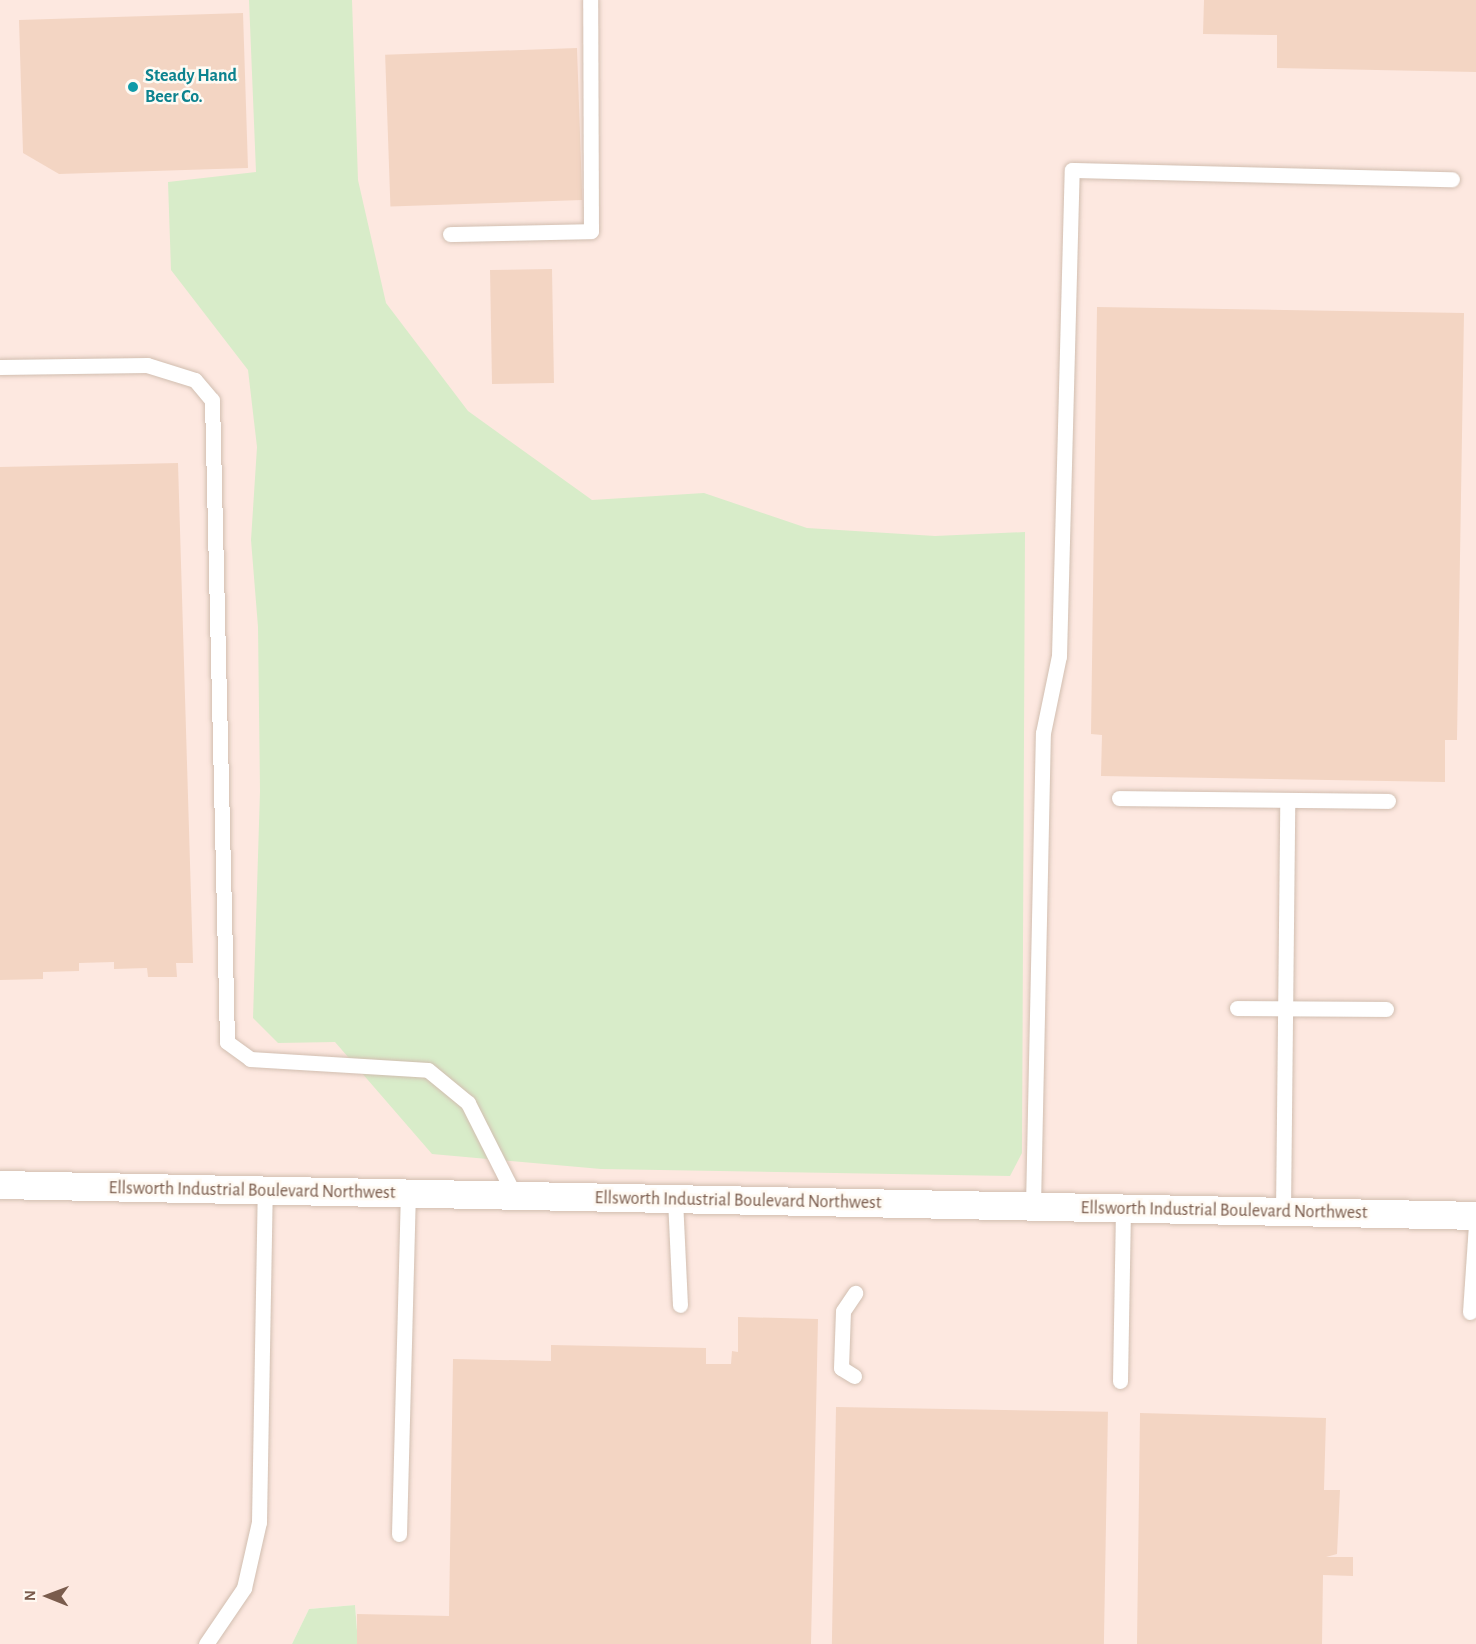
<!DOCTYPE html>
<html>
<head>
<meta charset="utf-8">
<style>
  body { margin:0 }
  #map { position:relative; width:1476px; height:1644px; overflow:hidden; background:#fdf6ec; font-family:"Alegreya Sans",sans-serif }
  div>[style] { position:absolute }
  .commercial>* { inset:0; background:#fde8e0 }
  .green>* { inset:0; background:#d8ecc9 }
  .building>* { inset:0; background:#f3d5c3; transform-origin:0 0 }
  .roads { filter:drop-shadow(0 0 2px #d1beb0) drop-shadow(0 0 2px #d1beb0) }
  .lane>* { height:15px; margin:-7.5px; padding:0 7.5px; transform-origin:7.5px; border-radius:7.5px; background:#fff }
  .street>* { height:28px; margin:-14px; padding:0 14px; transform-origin:14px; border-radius:14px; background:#fff }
  .dots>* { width:16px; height:16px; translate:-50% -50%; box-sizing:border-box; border:3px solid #fffaf3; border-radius:50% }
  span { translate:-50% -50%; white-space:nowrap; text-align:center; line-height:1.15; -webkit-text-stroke:5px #fffaf3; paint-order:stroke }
  .culture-label { font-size:18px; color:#0d838f; font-weight:700 }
  .left { translate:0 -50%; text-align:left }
  .street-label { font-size:18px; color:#7a5c4d }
  .north { position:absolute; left:18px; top:1566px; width:60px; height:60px; -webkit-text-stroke:4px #fffaf3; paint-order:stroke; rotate:271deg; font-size:16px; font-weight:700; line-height:24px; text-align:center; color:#7a5c4d }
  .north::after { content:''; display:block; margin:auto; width:21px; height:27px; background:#7a5c4d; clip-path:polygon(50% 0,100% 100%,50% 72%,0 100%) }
</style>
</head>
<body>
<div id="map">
  <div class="commercial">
    <i style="clip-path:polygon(0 0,1476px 0,1476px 1644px,358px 1644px,355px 1605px,309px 1609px,292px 1644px,0 1644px)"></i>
  </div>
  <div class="green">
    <i style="clip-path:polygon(249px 0,352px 0,358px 180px,386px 303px,468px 411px,592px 500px,704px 493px,807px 528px,935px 536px,1025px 532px,1022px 1153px,1010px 1176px,601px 1169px,432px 1154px,335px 1042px,278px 1043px,253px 1018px,260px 791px,258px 627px,251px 540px,257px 447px,248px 370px,171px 270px,168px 182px,256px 172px)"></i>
    <i style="clip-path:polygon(355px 1605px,358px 1644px,292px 1644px,309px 1609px)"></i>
  </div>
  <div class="building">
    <i style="clip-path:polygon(1204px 0,1476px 0,1476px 72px,1277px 68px,1277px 35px,1203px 34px)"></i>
    <i style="clip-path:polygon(243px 13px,248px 168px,59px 174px,23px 153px,19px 20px)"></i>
    <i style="left:577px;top:48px;width:152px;height:192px;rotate:88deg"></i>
    <i style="left:552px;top:269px;width:114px;height:62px;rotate:89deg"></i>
    <i style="clip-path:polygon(1097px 307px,1464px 313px,1457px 740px,1445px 740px,1445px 782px,1101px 776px,1102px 735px,1091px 734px)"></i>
    <i style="clip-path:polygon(178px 463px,193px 963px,176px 963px,177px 977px,148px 977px,147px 968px,114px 969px,114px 962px,79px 963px,79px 971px,43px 972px,43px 979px,0 980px,0 467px)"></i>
    <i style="clip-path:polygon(738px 1317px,818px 1319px,811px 1644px,357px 1644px,357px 1614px,449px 1616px,453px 1359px,551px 1361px,551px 1345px,706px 1348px,706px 1364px,731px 1364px,732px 1351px,738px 1352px)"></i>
    <i style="left:836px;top:1407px;width:272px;height:237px;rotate:1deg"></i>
    <i style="clip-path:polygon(1140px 1413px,1326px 1418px,1324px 1490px,1340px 1490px,1337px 1554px,1326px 1557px,1353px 1557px,1353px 1576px,1323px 1575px,1322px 1644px,1137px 1644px)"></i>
  </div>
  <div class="roads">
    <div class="lane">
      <i style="left:450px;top:234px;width:141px;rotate:-1.2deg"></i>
      <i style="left:591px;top:231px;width:231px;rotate:-90.2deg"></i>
      <i style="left:0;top:367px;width:147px;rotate:-0.8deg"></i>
      <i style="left:147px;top:365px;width:50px;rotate:17.4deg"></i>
      <i style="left:195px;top:380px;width:26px;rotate:50deg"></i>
      <i style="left:212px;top:400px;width:642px;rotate:88.66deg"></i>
      <i style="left:227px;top:1042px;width:29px;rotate:36deg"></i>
      <i style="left:250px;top:1059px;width:178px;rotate:3.5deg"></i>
      <i style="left:428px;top:1070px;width:52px;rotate:39.5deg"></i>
      <i style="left:468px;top:1103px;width:104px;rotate:63.2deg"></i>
      <i style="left:1119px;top:798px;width:269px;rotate:0.6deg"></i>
      <i style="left:1237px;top:1008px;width:149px;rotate:0.4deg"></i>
      <i style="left:675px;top:1199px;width:106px;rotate:87.3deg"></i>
      <i style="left:1033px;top:1206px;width:473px;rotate:-88.8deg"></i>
      <i style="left:1043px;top:733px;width:79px;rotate:-78.3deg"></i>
      <i style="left:1059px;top:656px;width:486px;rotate:-88.5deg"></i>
      <i style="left:1072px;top:170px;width:380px;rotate:1.4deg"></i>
      <i style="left:1283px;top:1212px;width:411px;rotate:-89.4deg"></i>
      <i style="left:1470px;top:1312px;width:89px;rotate:-86.1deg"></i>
      <i style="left:854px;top:1376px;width:15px;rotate:-148deg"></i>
      <i style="left:841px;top:1368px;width:57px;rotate:-88deg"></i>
      <i style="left:843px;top:1311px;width:22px;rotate:-56deg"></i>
      <i style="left:1120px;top:1381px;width:173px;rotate:-89deg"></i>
      <i style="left:399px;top:1534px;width:340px;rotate:-88.5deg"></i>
      <i style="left:206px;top:1644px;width:68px;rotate:-55.8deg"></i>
      <i style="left:244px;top:1588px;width:68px;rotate:-77.2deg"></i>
      <i style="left:259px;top:1522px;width:331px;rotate:-89deg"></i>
    </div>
    <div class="street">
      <i style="left:0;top:1185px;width:1476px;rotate:1.2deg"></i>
    </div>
  </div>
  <div class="dots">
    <i style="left:133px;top:87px;background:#0f9aa8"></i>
  </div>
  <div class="culture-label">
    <span class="left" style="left:145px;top:87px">Steady Hand<br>Beer Co.</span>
  </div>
  <div class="street-label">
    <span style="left:252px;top:1191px;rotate:1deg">Ellsworth Industrial Boulevard Northwest</span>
    <span style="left:738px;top:1201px;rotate:1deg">Ellsworth Industrial Boulevard Northwest</span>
    <span style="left:1224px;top:1211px;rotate:1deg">Ellsworth Industrial Boulevard Northwest</span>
  </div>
  <div class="north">N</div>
</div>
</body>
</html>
